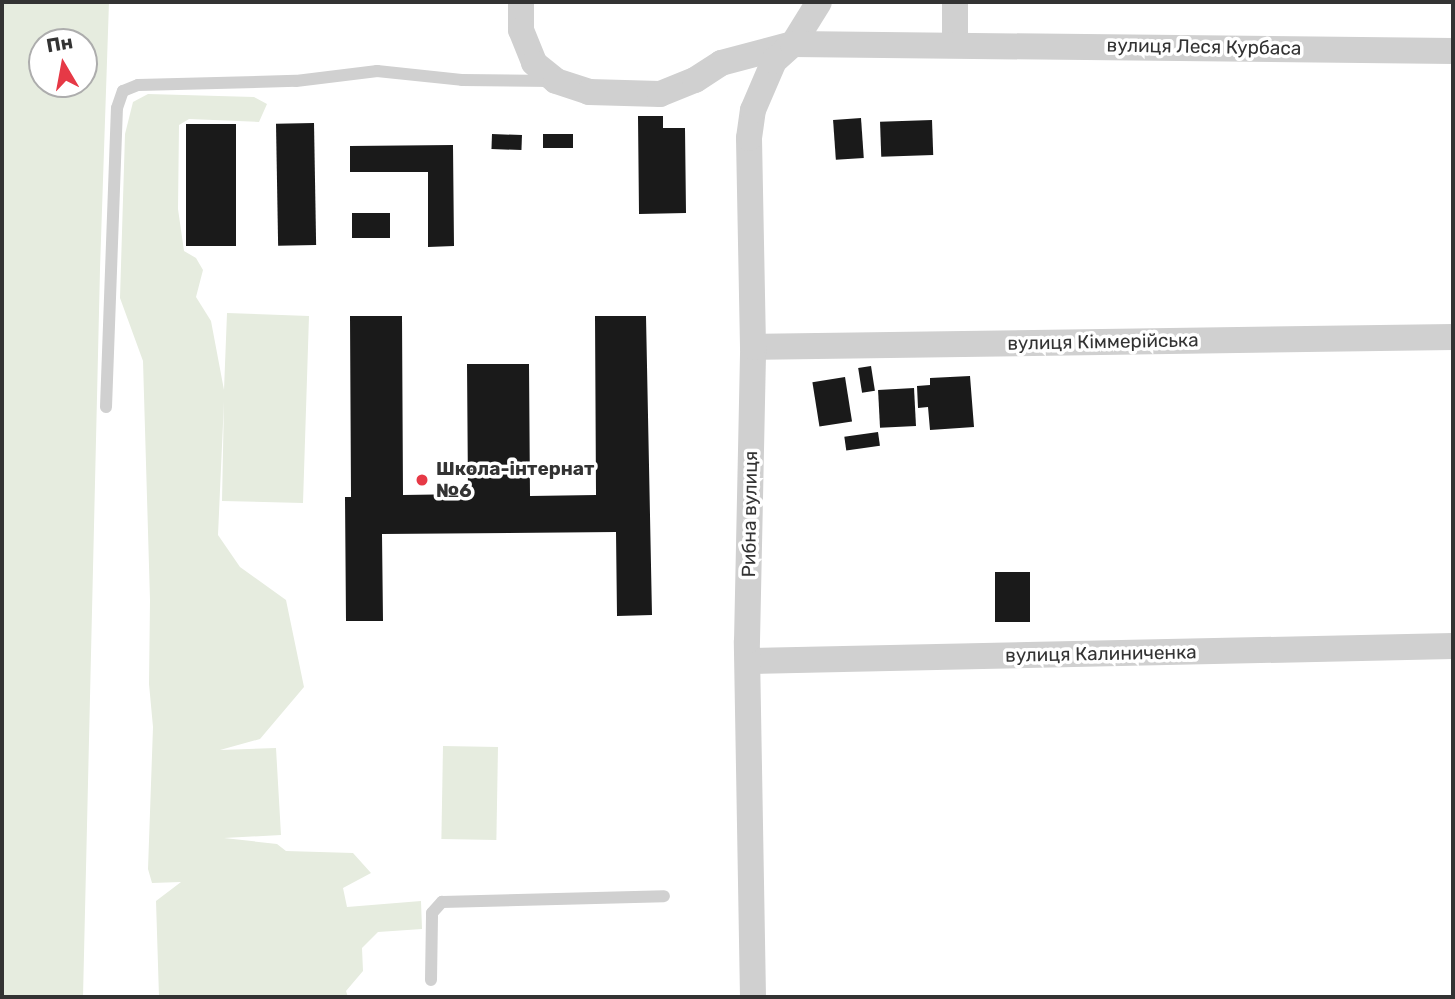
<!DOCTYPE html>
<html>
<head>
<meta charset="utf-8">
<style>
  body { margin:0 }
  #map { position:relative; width:1455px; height:999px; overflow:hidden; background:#fff; font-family:Rubik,sans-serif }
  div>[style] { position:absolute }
  .green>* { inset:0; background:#e6ecdf; transform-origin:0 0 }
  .building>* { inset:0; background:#1a1a1a; transform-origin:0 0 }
  .service>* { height:12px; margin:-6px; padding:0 6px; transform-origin:6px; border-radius:6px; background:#d0d0d0 }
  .minor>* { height:26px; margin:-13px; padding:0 13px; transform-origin:13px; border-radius:13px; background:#d0d0d0 }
  .dots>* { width:19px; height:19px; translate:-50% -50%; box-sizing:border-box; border:4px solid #fff; border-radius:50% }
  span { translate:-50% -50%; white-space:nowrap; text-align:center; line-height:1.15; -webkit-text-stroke:7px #fff; paint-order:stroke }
  .street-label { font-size:19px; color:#333 }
  .poi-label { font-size:19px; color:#333; font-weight:700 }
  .left { translate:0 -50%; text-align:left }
  .frame { position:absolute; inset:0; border:4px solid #333; pointer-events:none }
  .north { position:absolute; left:28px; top:28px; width:70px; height:70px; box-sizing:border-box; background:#fff; border:2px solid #adadad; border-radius:50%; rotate:350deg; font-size:19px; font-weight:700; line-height:28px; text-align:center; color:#333 }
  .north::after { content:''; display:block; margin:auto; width:24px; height:32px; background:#e63946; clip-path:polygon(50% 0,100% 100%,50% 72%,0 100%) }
</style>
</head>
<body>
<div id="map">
  <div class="green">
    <i style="clip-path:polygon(evenodd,2px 2px,109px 2px,100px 269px,83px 997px,2px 997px,2px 2px,42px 42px,84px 42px,84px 84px,42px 84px,42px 42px)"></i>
    <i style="clip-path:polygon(148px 94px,254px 97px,267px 104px,259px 122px,189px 119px,179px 125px,178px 209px,184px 251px,196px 258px,203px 270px,196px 297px,211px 321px,224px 390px,227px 313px,309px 316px,303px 503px,222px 501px,224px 401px,218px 535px,240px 567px,286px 600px,304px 687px,260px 739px,220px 750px,276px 748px,281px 835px,224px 838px,277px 844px,286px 851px,353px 853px,371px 873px,343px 888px,347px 907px,421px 901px,422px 929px,378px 932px,362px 948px,363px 971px,346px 991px,348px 997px,159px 997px,156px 901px,181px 882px,152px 883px,148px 869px,153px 727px,149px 684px,150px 600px,143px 361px,120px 298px,125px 134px,133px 102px)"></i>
    <i style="left:443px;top:746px;width:55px;height:93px;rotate:1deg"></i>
  </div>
  <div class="building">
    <i style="clip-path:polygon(638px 116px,663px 116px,663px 128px,685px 128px,686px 213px,639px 214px)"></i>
    <i style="left:861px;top:118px;width:40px;height:28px;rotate:86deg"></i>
    <i style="left:932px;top:120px;width:35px;height:52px;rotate:88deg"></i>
    <i style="left:314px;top:123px;width:122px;height:38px;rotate:89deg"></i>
    <i style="left:186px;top:124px;width:50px;height:122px"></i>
    <i style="left:492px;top:134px;width:30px;height:15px;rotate:2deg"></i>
    <i style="left:543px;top:134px;width:30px;height:14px"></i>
    <i style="clip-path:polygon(453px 145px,454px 246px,428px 247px,428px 172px,350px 172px,350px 146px)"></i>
    <i style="left:352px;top:213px;width:38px;height:25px"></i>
    <i style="clip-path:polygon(350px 316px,402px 316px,403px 495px,468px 494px,467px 364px,529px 364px,530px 496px,596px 495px,595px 316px,646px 316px,652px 615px,617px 616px,616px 532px,382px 534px,383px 621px,346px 621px,345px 497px,351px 497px)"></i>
    <i style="left:871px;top:366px;width:25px;height:13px;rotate:81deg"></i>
    <i style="clip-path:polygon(970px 376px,974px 427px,930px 430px,928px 407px,918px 408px,917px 386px,930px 385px,930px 378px)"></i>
    <i style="left:845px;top:377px;width:45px;height:33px;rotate:81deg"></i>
    <i style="left:914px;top:388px;width:38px;height:36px;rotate:87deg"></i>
    <i style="left:878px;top:432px;width:14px;height:34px;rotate:82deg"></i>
    <i style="left:995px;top:572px;width:35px;height:50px"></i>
  </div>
  <div class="service">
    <i style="left:106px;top:407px;width:299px;rotate:-87.9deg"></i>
    <i style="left:117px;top:108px;width:18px;rotate:-71deg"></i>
    <i style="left:123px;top:91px;width:16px;rotate:-22deg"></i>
    <i style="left:138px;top:85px;width:158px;rotate:-1.5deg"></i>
    <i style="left:296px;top:81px;width:82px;rotate:-7deg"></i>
    <i style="left:377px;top:71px;width:85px;rotate:6deg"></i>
    <i style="left:462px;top:80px;width:90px;rotate:0.6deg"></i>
    <i style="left:431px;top:980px;width:67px;rotate:-89.1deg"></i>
    <i style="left:432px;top:913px;width:15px;rotate:-48deg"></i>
    <i style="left:442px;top:902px;width:222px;rotate:-1.5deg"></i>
  </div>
  <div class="minor">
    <i style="left:521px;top:2px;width:28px;rotate:90deg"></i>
    <i style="left:521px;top:30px;width:35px;rotate:68deg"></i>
    <i style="left:534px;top:63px;width:28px;rotate:39deg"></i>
    <i style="left:556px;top:81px;width:35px;rotate:18deg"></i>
    <i style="left:589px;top:92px;width:71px;rotate:1.6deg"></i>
    <i style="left:660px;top:94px;width:38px;rotate:-22deg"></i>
    <i style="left:695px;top:80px;width:31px;rotate:-33deg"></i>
    <i style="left:721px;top:63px;width:74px;rotate:-14.8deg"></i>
    <i style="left:793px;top:44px;width:49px;rotate:-58.2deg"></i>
    <i style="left:955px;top:44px;width:42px;rotate:-90deg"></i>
    <i style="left:753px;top:347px;width:700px;rotate:-0.82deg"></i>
    <i style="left:748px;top:661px;width:705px;rotate:-1.22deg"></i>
    <i style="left:753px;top:997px;width:356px;rotate:-91deg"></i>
    <i style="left:747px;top:641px;width:294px;rotate:-88.8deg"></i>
    <i style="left:753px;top:347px;width:209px;rotate:-91.1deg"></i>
    <i style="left:749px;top:138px;width:28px;rotate:-82deg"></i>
    <i style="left:753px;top:110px;width:53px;rotate:-66.8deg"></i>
    <i style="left:774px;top:61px;width:25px;rotate:-42deg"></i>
    <i style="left:793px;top:44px;width:660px;rotate:0.61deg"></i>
  </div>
  <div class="dots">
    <i style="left:422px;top:480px;background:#e63946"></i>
  </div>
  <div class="street-label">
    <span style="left:1204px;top:47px;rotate:1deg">вулиця Леся Курбаса</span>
    <span style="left:1103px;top:342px;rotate:-1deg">вулиця Кіммерійська</span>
    <span style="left:750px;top:514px;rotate:-89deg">Рибна вулиця</span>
    <span style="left:1101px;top:654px;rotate:-1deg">вулиця Калиниченка</span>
  </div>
  <div class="poi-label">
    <span class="left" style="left:436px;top:480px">Школа-інтернат<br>№6</span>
  </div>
  <div class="frame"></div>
  <div class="north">Пн</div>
</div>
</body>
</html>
